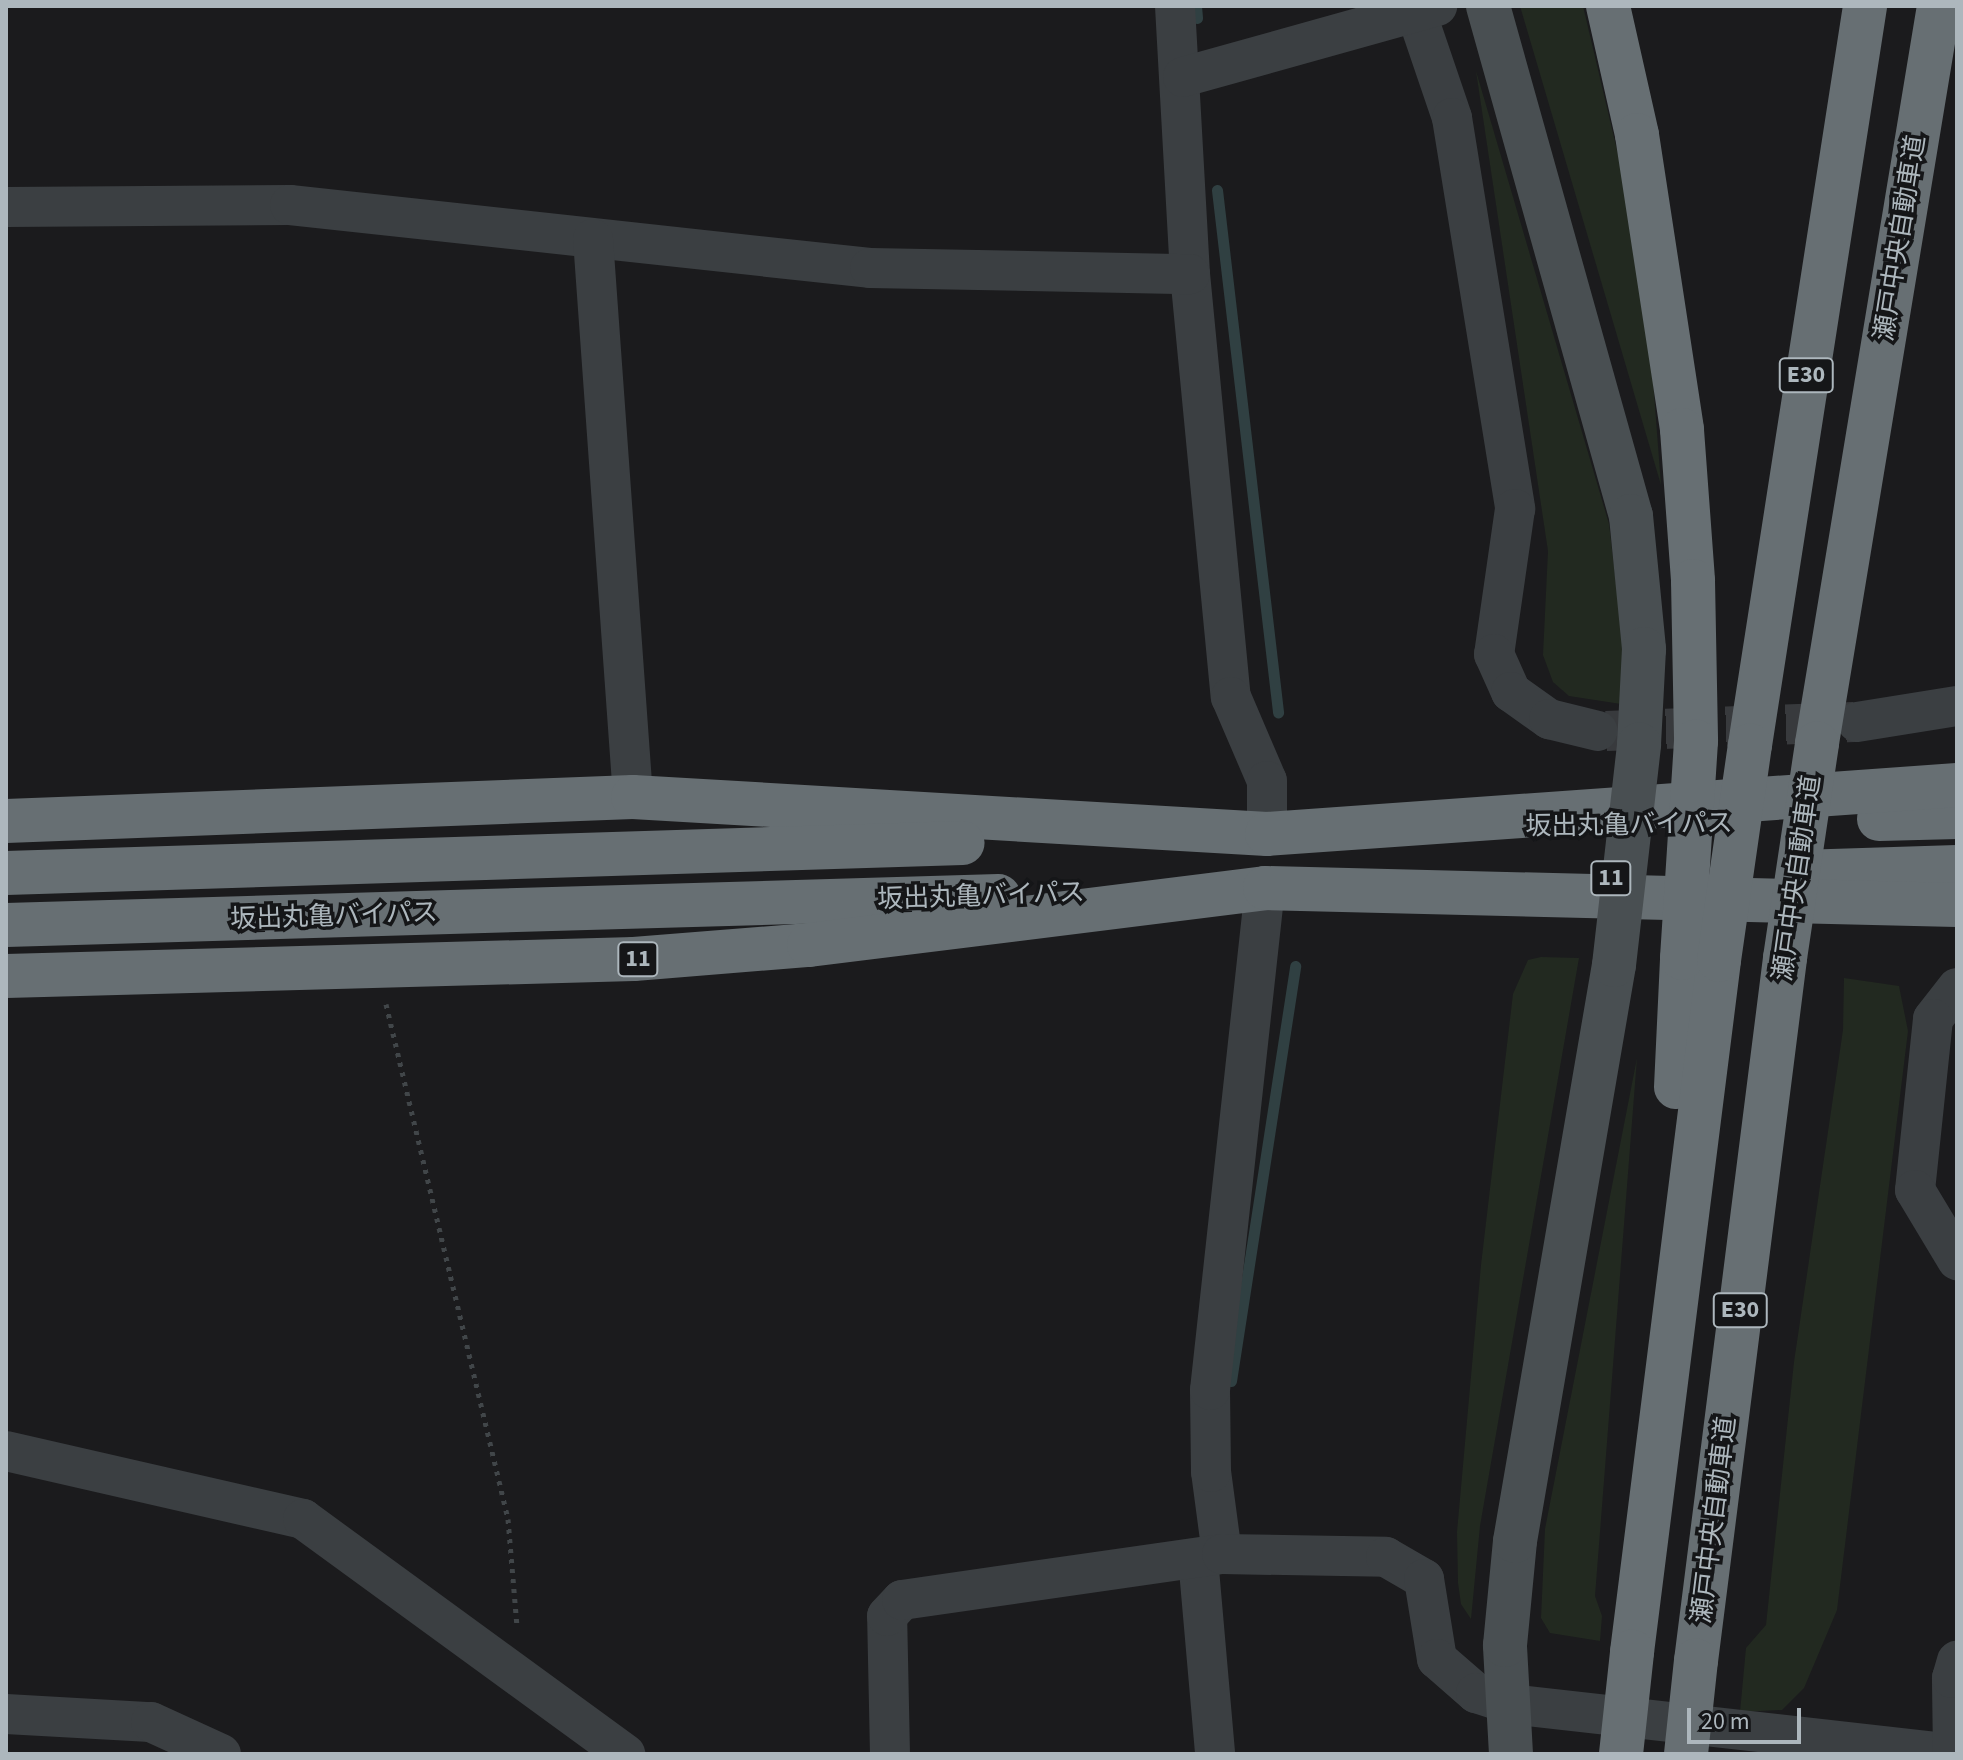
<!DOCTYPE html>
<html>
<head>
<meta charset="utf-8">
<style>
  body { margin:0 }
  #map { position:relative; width:1963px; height:1760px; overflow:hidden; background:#1b1b1d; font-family:"Source Sans 3","Noto Sans JP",sans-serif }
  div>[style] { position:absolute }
  .green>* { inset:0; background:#222920 }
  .stream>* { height:11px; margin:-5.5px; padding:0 5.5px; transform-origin:5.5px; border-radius:5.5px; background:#304042 }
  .street-tunnel>* { height:40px; margin-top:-20px; transform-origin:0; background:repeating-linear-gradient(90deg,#383a3d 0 40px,transparent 0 60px) }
  .path>* { height:5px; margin-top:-2.5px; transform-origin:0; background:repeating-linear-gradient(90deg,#414649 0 4px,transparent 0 10px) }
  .street>* { height:40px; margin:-20px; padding:0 20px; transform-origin:20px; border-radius:20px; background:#3b3f42 }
  .secondary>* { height:44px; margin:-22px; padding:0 22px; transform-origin:22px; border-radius:22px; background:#494f52 }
  .highway>* { height:44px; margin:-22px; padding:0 22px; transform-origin:22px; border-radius:22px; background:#676f73 }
  .secondary-bridge>* { height:44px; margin:-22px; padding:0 22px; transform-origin:22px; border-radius:22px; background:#494f52 }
  .highway-bridge>* { height:44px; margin:-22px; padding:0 22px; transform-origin:22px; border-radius:22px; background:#676f73 }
  span { translate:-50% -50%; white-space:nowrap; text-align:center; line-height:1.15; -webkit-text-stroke:7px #151618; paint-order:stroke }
  .shield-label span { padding:2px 6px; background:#151618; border:2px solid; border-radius:6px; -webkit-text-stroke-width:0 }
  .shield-label { font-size:24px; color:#adb7bd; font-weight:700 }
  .street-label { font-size:26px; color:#adb7bd }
  .frame { position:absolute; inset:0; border:8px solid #adb7bd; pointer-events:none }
  .scale { position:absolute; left:1687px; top:1708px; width:114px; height:36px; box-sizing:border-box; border:4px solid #adb7bd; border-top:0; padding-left:10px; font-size:24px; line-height:28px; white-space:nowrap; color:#adb7bd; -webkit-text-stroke:6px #151618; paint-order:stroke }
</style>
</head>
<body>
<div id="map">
  <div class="green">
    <i style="clip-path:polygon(1520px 6px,1583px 6px,1628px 197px,1651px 354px,1661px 485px)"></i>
    <i style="clip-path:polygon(1476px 71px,1609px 524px,1626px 669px,1621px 704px,1569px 696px,1553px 682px,1543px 655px,1548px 551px)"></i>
    <i style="clip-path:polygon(1541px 957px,1579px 958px,1480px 1526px,1471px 1619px,1461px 1604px,1458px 1583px,1457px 1532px,1481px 1265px,1513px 994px,1528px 960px)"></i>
    <i style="clip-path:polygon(1844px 978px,1899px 986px,1908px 1031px,1837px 1610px,1804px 1688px,1782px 1710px,1740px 1712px,1746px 1648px,1766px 1625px,1794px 1362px,1843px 1030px)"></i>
    <i style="clip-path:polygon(1637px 1058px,1595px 1596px,1602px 1616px,1600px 1641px,1550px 1633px,1541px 1618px,1545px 1529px)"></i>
  </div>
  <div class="stream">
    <i style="left:1196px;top:6px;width:12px;rotate:85deg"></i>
    <i style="left:1217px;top:190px;width:526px;rotate:83.33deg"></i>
    <i style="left:1231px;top:1381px;width:420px;rotate:-81.2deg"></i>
  </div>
  <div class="street-tunnel">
    <i style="left:1606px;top:731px;width:248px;rotate:-2.1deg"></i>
  </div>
  <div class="path">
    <i style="left:386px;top:1004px;width:529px;rotate:76.67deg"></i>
    <i style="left:508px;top:1519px;width:108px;rotate:85.2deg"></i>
  </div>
  <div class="street">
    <i style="left:1175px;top:6px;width:268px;rotate:86.8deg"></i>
    <i style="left:1190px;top:274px;width:425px;rotate:84.5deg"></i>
    <i style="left:1231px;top:697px;width:91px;rotate:66.8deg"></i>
    <i style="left:1267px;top:781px;width:53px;rotate:90deg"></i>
    <i style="left:1416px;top:12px;width:112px;rotate:71.2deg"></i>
    <i style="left:1452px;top:118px;width:396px;rotate:80.8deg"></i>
    <i style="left:1515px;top:509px;width:147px;rotate:98.2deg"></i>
    <i style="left:1494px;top:654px;width:42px;rotate:65.9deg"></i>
    <i style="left:1511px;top:692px;width:47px;rotate:35.4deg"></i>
    <i style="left:1549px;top:719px;width:50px;rotate:13.8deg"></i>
    <i style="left:1183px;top:77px;width:264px;rotate:-15.6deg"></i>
    <i style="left:6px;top:207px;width:284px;rotate:-0.4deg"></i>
    <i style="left:290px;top:205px;width:583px;rotate:6.2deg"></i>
    <i style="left:870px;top:268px;width:320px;rotate:1.1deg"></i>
    <i style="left:593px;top:239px;width:559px;rotate:85.9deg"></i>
    <i style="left:1857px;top:722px;width:101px;rotate:-9.1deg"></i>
    <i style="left:1957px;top:988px;width:39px;rotate:128deg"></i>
    <i style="left:1933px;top:1019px;width:172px;rotate:96deg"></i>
    <i style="left:1915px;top:1190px;width:82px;rotate:59deg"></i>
    <i style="left:6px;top:1451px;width:305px;rotate:12.9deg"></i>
    <i style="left:303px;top:1519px;width:399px;rotate:36.1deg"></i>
    <i style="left:1222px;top:1554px;width:83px;rotate:-97.6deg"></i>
    <i style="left:1211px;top:1472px;width:82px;rotate:-90.7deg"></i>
    <i style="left:1210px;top:1390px;width:505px;rotate:-83.75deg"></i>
    <i style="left:1198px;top:1558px;width:197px;rotate:85deg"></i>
    <i style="left:6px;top:1714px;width:145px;rotate:3.2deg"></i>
    <i style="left:151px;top:1722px;width:77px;rotate:24.6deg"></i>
    <i style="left:890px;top:1754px;width:138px;rotate:-91.2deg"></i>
    <i style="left:887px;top:1616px;width:22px;rotate:-47deg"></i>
    <i style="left:902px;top:1600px;width:323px;rotate:-8.2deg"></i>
    <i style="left:1222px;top:1554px;width:164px;rotate:1deg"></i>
    <i style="left:1386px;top:1557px;width:44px;rotate:30.1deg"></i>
    <i style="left:1424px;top:1579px;width:81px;rotate:80.8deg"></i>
    <i style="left:1437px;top:1659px;width:52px;rotate:41.1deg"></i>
    <i style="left:1476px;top:1693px;width:35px;rotate:18deg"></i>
    <i style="left:1509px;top:1704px;width:451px;rotate:6.4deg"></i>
    <i style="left:1953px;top:1754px;width:76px;rotate:-90.8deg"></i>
    <i style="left:1952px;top:1678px;width:18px;rotate:-74deg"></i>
  </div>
  <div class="secondary">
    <i style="left:1488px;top:6px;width:530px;rotate:74.34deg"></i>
    <i style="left:1631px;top:516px;width:134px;rotate:84.4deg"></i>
    <i style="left:1644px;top:649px;width:95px;rotate:93deg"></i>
    <i style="left:1511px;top:1754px;width:109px;rotate:-93.2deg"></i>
    <i style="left:1505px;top:1645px;width:104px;rotate:-84.5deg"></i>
    <i style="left:1515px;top:1541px;width:584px;rotate:-80.25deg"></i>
  </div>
  <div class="highway">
    <i style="left:1608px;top:6px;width:132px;rotate:77.3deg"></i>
    <i style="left:1637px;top:135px;width:298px;rotate:81.3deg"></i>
    <i style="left:1682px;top:430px;width:151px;rotate:85.8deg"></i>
    <i style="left:1693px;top:581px;width:160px;rotate:88.9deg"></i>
    <i style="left:1817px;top:743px;width:747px;rotate:-80.6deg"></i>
    <i style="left:1750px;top:745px;width:748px;rotate:-81.15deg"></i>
    <i style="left:1879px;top:819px;width:78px;rotate:-1.5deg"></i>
    <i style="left:6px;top:821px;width:627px;rotate:-2.19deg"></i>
    <i style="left:633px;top:797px;width:635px;rotate:3.34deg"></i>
    <i style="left:1267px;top:834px;width:692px;rotate:-4.06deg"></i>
    <i style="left:1800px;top:872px;width:157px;rotate:-1.8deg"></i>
    <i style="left:6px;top:873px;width:957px;rotate:-1.8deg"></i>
    <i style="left:6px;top:925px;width:993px;rotate:-1.67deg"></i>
    <i style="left:6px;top:976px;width:628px;rotate:-1.55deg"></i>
    <i style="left:634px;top:959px;width:176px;rotate:-4.6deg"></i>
    <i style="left:809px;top:945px;width:460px;rotate:-7.1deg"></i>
    <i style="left:1265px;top:888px;width:692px;rotate:1.41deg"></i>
    <i style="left:1676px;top:1087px;width:129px;rotate:-87.3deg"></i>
    <i style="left:1632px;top:1652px;width:697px;rotate:-82.83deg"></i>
    <i style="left:1696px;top:1661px;width:709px;rotate:-82.78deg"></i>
  </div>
  <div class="secondary-bridge">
    <i style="left:1614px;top:965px;width:222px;rotate:-83.5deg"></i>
  </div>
  <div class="highway-bridge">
    <i style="left:1682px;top:958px;width:217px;rotate:-86.3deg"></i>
    <i style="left:1785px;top:958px;width:217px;rotate:-81.5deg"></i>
    <i style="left:1719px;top:960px;width:217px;rotate:-81.8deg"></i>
    <i style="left:1621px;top:1754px;width:103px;rotate:-83.8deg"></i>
    <i style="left:1686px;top:1754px;width:94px;rotate:-83.9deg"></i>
  </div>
  <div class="shield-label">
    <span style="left:1806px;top:375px">E30</span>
    <span style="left:1611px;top:878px">11</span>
    <span style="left:638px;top:959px">11</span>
    <span style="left:1740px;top:1310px">E30</span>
  </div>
  <div class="street-label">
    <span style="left:1900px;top:238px;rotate:-81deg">瀬戸中央自動車道</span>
    <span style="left:1629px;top:825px;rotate:-1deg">坂出丸亀バイパス</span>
    <span style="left:1797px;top:878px;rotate:-82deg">瀬戸中央自動車道</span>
    <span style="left:981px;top:896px;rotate:-2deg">坂出丸亀バイパス</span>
    <span style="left:334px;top:916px;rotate:-2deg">坂出丸亀バイパス</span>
    <span style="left:1714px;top:1520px;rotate:-83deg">瀬戸中央自動車道</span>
  </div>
  <div class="frame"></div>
  <div class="scale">20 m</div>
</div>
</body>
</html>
